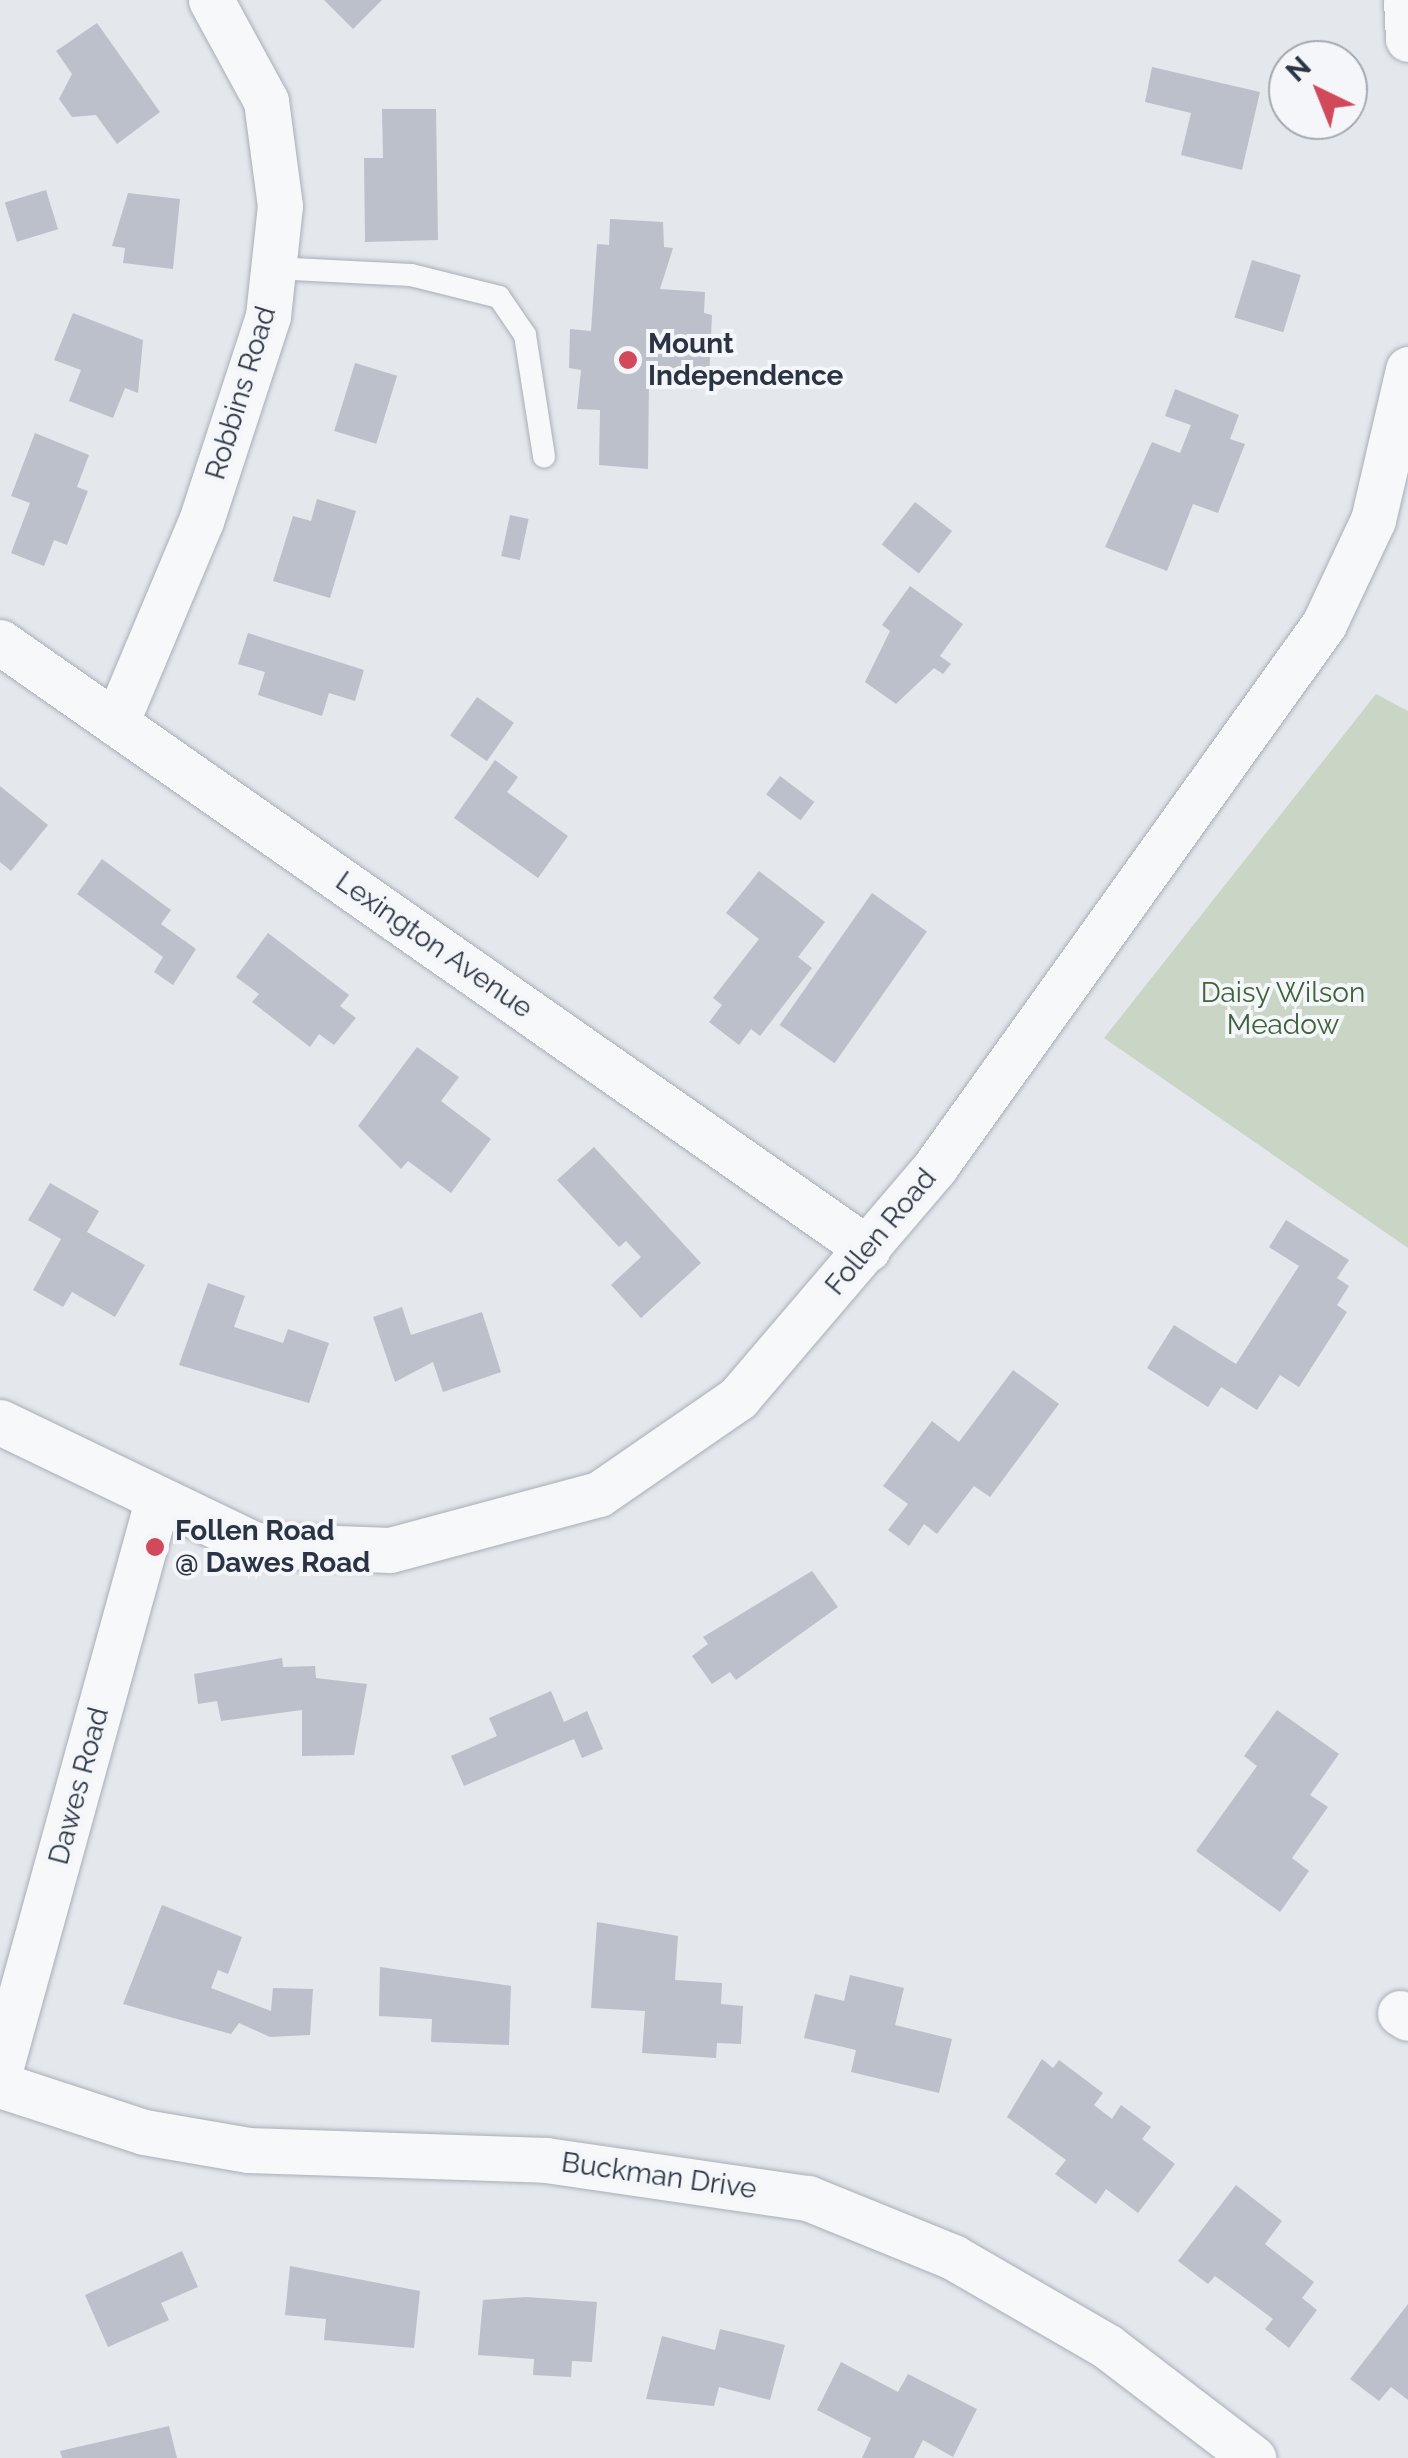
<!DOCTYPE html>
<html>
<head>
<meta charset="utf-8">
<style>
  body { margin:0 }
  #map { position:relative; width:1408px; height:2458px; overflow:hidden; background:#e4e7ec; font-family:Raleway,sans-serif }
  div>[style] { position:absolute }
  .green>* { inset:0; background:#c9d6c5 }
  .building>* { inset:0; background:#bbc0ca; transform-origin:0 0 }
  .roads { filter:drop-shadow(0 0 2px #a9aeb7) drop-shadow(0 0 2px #a9aeb7) }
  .service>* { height:22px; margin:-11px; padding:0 11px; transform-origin:11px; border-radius:11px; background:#f7f8fa }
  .minor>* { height:45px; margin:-22.5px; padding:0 22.5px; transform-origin:22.5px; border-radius:22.5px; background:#f7f8fa }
  .dots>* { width:28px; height:28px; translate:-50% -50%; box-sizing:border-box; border:5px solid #f4f6f9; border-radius:50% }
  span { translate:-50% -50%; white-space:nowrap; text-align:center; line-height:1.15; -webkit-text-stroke:8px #f4f6f9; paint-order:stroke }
  .poi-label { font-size:28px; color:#2b3445; font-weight:700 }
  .left { translate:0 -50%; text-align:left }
  .street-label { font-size:28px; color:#2b3445 }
  .park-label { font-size:28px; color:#3f6138 }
  .north { position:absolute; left:1268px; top:40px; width:100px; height:100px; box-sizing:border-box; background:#f4f6f9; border:2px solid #a4a8b1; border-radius:50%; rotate:317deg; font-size:28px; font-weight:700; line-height:40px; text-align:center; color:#2b3445 }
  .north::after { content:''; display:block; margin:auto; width:35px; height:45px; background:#d1495b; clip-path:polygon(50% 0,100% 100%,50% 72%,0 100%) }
</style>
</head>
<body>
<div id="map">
  <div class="green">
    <i style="clip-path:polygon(1376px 694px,1408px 711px,1408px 1248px,1104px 1038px)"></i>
  </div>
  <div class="building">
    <i style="clip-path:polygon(324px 0,382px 0,353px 29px)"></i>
    <i style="clip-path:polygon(97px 23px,160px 112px,117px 144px,96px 115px,72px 117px,59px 99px,72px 74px,56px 51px)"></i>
    <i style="clip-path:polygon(1152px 67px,1260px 92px,1242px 170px,1181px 155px,1191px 113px,1145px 102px)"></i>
    <i style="clip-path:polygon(382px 109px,436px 109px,438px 240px,365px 242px,364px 158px,383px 158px)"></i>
    <i style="left:46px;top:190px;width:41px;height:43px;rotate:73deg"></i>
    <i style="clip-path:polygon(128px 193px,180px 199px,173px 269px,123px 263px,125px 248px,112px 246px)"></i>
    <i style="clip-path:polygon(610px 219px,663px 222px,664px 247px,673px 248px,660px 289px,705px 292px,704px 313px,712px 315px,709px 379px,649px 379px,648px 469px,599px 465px,600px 410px,577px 409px,581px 370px,569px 368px,570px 329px,591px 331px,597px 244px,609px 245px)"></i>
    <i style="left:1252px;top:260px;width:51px;height:60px;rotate:17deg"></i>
    <i style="clip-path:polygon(73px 313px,143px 340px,138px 393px,125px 388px,113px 418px,69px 401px,81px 370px,54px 360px)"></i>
    <i style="left:355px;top:363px;width:44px;height:71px;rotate:17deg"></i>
    <i style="clip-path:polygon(1175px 389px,1239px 415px,1230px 439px,1245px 444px,1218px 513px,1193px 504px,1167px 571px,1105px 547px,1152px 442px,1180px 453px,1191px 425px,1165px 416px)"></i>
    <i style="clip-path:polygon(35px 433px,89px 455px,77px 487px,88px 491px,67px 545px,54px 540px,44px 566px,11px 553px,30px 503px,11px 496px)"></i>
    <i style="clip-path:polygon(317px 499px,356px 511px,330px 598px,273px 581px,293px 516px,311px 521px)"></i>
    <i style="left:915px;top:502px;width:47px;height:54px;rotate:38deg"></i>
    <i style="left:510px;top:515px;width:19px;height:42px;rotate:12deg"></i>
    <i style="clip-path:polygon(910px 586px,963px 624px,940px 656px,951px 664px,943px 674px,934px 668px,896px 704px,865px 682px,890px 631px,882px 625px)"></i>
    <i style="clip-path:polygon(248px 633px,364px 670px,355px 701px,329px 693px,322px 716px,258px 695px,265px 672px,238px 664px)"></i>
    <i style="left:477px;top:697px;width:45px;height:47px;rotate:35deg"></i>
    <i style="clip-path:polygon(495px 760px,518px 777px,507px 792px,568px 836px,538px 878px,454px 818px)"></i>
    <i style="left:780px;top:776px;width:43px;height:23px;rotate:37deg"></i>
    <i style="clip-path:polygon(0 786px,48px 825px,11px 871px,0 862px)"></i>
    <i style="clip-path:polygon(102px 859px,171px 910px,161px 924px,196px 949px,173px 985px,154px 972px,163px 957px,77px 894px)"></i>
    <i style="clip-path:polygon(759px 871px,825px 922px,798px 957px,812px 968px,760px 1036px,751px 1029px,739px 1045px,709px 1022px,722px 1005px,713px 998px,759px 939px,726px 913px)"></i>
    <i style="left:872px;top:893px;width:67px;height:161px;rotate:35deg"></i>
    <i style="clip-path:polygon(268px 933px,349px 995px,340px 1006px,356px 1018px,334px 1045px,319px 1034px,310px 1047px,252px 1002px,259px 994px,236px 977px)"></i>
    <i style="clip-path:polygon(417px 1047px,459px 1077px,441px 1101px,491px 1139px,451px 1193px,408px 1161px,401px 1169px,358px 1126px)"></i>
    <i style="clip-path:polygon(594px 1147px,701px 1263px,641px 1318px,611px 1285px,641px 1257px,626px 1241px,619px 1247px,557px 1180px)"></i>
    <i style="clip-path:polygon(50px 1183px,99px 1211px,87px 1232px,145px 1265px,115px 1317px,72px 1292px,63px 1307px,33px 1290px,61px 1239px,28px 1220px)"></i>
    <i style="clip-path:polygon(1286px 1220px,1349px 1260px,1337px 1278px,1349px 1286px,1337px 1305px,1347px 1312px,1299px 1387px,1280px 1375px,1257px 1410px,1221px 1387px,1208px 1407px,1147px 1368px,1174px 1325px,1236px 1364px,1299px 1266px,1269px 1247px)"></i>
    <i style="clip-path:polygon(208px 1283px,245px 1296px,234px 1327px,283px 1343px,288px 1329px,329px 1343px,309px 1403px,179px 1365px)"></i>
    <i style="clip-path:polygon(402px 1307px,411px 1335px,482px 1312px,501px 1372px,443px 1392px,433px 1362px,395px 1382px,373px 1317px)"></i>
    <i style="clip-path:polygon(1013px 1370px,1059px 1404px,990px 1497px,974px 1486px,937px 1534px,924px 1524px,909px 1546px,888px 1530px,908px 1504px,883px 1486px,932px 1421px,959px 1442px)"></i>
    <i style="clip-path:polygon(812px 1571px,838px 1607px,736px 1680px,730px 1672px,712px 1684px,692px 1656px,708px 1644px,703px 1637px)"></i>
    <i style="clip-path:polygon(282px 1658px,283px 1667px,315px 1666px,316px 1678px,367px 1684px,354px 1755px,302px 1756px,302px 1710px,221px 1721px,217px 1701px,198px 1704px,194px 1674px)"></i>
    <i style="clip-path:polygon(551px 1691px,564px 1722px,587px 1711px,603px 1749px,582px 1758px,574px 1739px,464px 1786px,451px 1756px,497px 1736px,489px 1718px)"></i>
    <i style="clip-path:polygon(1277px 1710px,1339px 1754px,1310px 1795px,1328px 1807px,1292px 1858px,1309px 1871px,1280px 1912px,1196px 1851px,1257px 1766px,1244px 1756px)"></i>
    <i style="clip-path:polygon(162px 1905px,242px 1937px,228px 1974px,218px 1970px,211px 1988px,271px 2011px,273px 1988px,313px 1989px,310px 2035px,270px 2037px,239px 2023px,231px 2034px,123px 2004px)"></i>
    <i style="clip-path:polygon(597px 1922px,678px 1936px,675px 1980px,722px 1983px,721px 2004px,743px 2006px,741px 2044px,717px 2043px,716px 2058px,642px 2053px,645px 2011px,591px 2008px)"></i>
    <i style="clip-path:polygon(380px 1967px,511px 1986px,509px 2045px,431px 2042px,432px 2019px,379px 2016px)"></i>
    <i style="clip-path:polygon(850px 1975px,904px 1988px,895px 2025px,952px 2039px,939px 2093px,851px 2072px,856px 2050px,804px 2038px,815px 1994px,844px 2001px)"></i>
    <i style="clip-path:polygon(1042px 2059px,1053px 2068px,1059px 2060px,1103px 2093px,1094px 2105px,1112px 2119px,1121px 2105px,1151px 2127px,1142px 2139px,1175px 2164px,1138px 2213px,1106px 2189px,1096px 2204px,1055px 2174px,1066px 2160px,1007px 2117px)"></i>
    <i style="clip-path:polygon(1236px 2185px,1282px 2221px,1265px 2244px,1314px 2282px,1302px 2298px,1317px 2310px,1289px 2348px,1265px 2329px,1273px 2319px,1215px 2276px,1208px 2284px,1178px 2261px)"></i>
    <i style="clip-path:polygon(182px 2251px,198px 2287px,161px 2303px,169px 2320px,108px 2347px,85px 2295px)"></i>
    <i style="clip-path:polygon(290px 2266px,420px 2291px,414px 2348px,324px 2340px,326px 2319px,285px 2315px)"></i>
    <i style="clip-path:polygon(526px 2297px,597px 2302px,592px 2362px,572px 2361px,571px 2377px,533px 2375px,534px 2359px,478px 2355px,483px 2300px)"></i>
    <i style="clip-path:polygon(1408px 2304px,1408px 2400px,1391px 2387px,1379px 2401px,1350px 2379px)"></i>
    <i style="clip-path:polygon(720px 2329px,785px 2345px,770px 2400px,719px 2387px,714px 2406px,646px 2399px,662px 2336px,715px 2350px)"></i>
    <i style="clip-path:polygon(841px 2362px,898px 2392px,908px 2374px,977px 2409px,953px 2457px,923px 2440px,914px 2458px,862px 2458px,871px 2438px,817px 2410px)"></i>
    <i style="clip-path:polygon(169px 2426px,177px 2458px,62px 2458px,60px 2451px)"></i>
  </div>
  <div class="roads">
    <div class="service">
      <i style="left:273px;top:268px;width:138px;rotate:2.9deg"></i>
      <i style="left:411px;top:275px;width:91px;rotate:14deg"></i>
      <i style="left:499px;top:297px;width:46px;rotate:55.6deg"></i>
      <i style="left:525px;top:335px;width:123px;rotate:81.1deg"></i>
    </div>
    <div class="minor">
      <i style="left:1406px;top:0;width:39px;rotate:87deg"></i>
      <i style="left:0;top:642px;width:1059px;rotate:34.97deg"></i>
      <i style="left:116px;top:723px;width:219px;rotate:-67.2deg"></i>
      <i style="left:201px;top:521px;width:216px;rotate:-71.9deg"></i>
      <i style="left:268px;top:316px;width:111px;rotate:-83.8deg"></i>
      <i style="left:280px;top:206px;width:106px;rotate:-97.6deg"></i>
      <i style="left:266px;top:101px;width:115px;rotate:-118.6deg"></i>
      <i style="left:0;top:1422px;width:284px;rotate:25.7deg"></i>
      <i style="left:256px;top:1545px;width:134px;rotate:2.1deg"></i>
      <i style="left:390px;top:1550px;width:216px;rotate:-15deg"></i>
      <i style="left:599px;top:1494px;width:169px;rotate:-34.6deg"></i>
      <i style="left:738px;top:1398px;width:304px;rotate:-49.5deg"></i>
      <i style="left:935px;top:1167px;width:668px;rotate:-54.38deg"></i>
      <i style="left:1324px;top:624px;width:115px;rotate:-64.8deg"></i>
      <i style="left:1373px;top:520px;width:155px;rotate:-76.9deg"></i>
      <i style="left:1400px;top:2013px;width:9px;rotate:32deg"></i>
      <i style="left:0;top:2070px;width:590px;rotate:-74.57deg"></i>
      <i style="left:0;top:2085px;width:151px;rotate:18.1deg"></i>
      <i style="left:144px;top:2132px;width:106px;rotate:9.8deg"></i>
      <i style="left:248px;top:2150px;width:298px;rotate:1.9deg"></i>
      <i style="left:546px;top:2160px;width:265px;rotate:8.3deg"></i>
      <i style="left:808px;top:2198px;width:157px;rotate:22.1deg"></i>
      <i style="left:953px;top:2257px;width:179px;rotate:30.1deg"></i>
      <i style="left:1108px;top:2347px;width:183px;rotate:37.4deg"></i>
    </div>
  </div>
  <div class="dots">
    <i style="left:628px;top:360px;background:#d1495b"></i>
    <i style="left:155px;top:1547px;background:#d1495b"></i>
  </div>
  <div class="poi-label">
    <span class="left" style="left:648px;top:360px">Mount<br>Independence</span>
    <span class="left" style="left:175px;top:1547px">Follen Road<br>@ Dawes Road</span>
  </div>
  <div class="street-label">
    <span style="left:241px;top:393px;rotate:-73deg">Robbins Road</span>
    <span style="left:434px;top:945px;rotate:35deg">Lexington Avenue</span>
    <span style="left:881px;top:1232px;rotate:-50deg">Follen Road</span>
    <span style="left:79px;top:1786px;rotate:-75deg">Dawes Road</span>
    <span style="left:659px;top:2176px;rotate:8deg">Buckman Drive</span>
  </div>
  <div class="park-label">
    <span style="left:1283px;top:1009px">Daisy Wilson<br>Meadow</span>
  </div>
  <div class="north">N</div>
</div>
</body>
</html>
